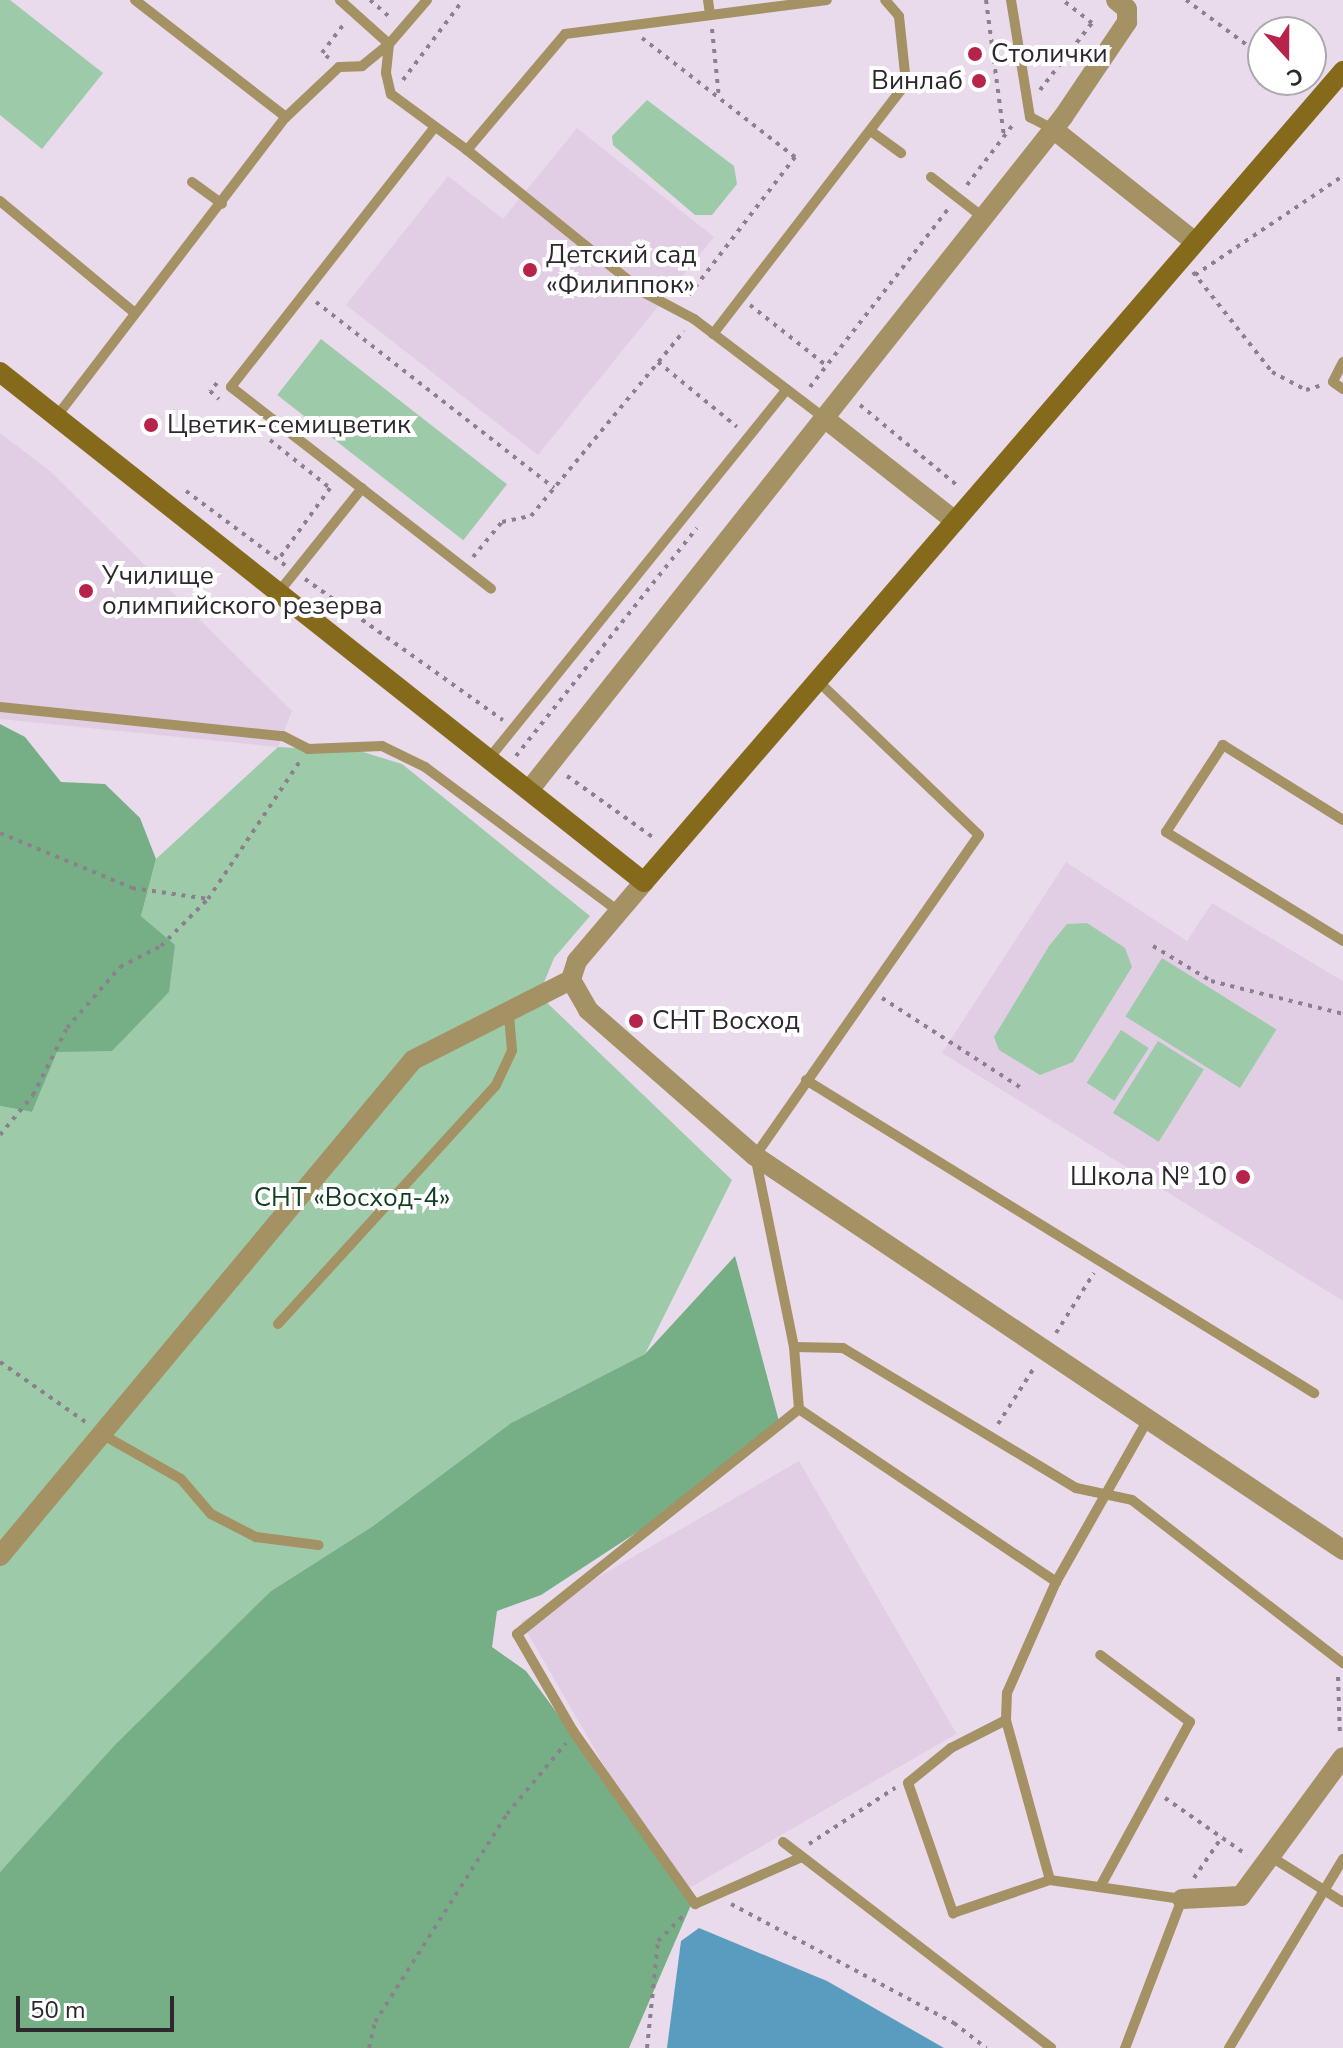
<!DOCTYPE html>
<html>
<head>
<meta charset="utf-8">
<style>
  body { margin:0 }
  #map { position:relative; width:1343px; height:2048px; overflow:hidden; background:#e9dbec; font-family:"Nunito Sans",sans-serif }
  div>[style] { position:absolute }
  .built>* { inset:0; background:#e1cee5; transform-origin:0 0 }
  .green>* { inset:0; background:#9dcaa8; transform-origin:0 0 }
  .forest>* { inset:0; background:#76af86 }
  .water>* { inset:0; background:#599cbf }
  .path>* { height:4px; margin-top:-2px; transform-origin:0; background:repeating-linear-gradient(90deg,#8b818d 0 4px,transparent 0 10px) }
  .lane>* { height:10px; margin:-5px; padding:0 5px; transform-origin:5px; border-radius:5px; background:#a49164 }
  .street>* { height:20px; margin:-10px; padding:0 10px; transform-origin:10px; border-radius:10px; background:#a49164 }
  .secondary>* { height:20px; margin:-10px; padding:0 10px; transform-origin:10px; border-radius:10px; background:#866a1c }
  .dots>* { width:22px; height:22px; translate:-50% -50%; box-sizing:border-box; border:4px solid #fff; border-radius:50% }
  span { translate:-50% -50%; white-space:nowrap; text-align:center; line-height:1.15; -webkit-text-stroke:8px #fff; paint-order:stroke }
  .poi-label { font-size:26px; color:#2d282e }
  .left { translate:0 -50%; text-align:left }
  .right { translate:-100% -50%; text-align:right }
  .park-label { font-size:26px; color:#123e22 }
  .north { position:absolute; left:1247px; top:16px; width:80px; height:80px; box-sizing:border-box; background:#fff; border:2px solid #aba9ab; border-radius:50%; rotate:159deg; font-size:22px; font-weight:700; line-height:32px; text-align:center; color:#2d282e }
  .north::after { content:''; display:block; margin:auto; width:28px; height:36px; background:#b6244b; clip-path:polygon(50% 0,100% 100%,50% 72%,0 100%) }
  .scale { position:absolute; left:16px; top:1996px; width:158px; height:36px; box-sizing:border-box; border:4px solid #2d282e; border-top:0; padding-left:10px; font-size:24px; line-height:28px; white-space:nowrap; color:#2d282e; -webkit-text-stroke:6px #fff; paint-order:stroke }
</style>
</head>
<body>
<div id="map">
  <div class="built">
    <i style="clip-path:polygon(577px 128px,714px 237px,538px 455px,346px 305px,448px 176px,503px 219px)"></i>
    <i style="clip-path:polygon(0 433px,50px 471px,292px 711px,278px 747px,0 719px)"></i>
    <i style="clip-path:polygon(1066px 862px,1187px 941px,1212px 903px,1343px 981px,1343px 1301px,942px 1053px)"></i>
    <i style="left:799px;top:1461px;width:315px;height:321px;rotate:60deg"></i>
  </div>
  <div class="green">
    <i style="clip-path:polygon(0 0,10px 0,103px 73px,42px 149px,0 115px)"></i>
    <i style="clip-path:polygon(647px 100px,734px 166px,737px 184px,712px 215px,695px 215px,613px 145px,612px 136px)"></i>
    <i style="left:321px;top:339px;width:236px;height:71px;rotate:38deg"></i>
    <i style="clip-path:polygon(278px 747px,363px 752px,402px 764px,590px 916px,554px 958px,539px 995px,732px 1180px,645px 1354px,511px 1423px,373px 1526px,271px 1591px,0 1872px,0 1106px,32px 1112px,57px 1051px,112px 1051px,174px 945px,141px 916px,156px 859px)"></i>
    <i style="clip-path:polygon(1087px 923px,1125px 948px,1132px 967px,1073px 1062px,1040px 1075px,999px 1050px,994px 1037px,1049px 946px,1067px 924px)"></i>
    <i style="left:1162px;top:958px;width:135px;height:69px;rotate:32deg"></i>
    <i style="left:1121px;top:1030px;width:33px;height:63px;rotate:33deg"></i>
    <i style="left:1158px;top:1041px;width:54px;height:85px;rotate:32deg"></i>
  </div>
  <div class="forest">
    <i style="clip-path:polygon(0 724px,25px 737px,61px 782px,105px 784px,140px 818px,156px 859px,141px 916px,175px 945px,169px 992px,112px 1051px,57px 1052px,32px 1112px,0 1106px)"></i>
    <i style="clip-path:polygon(735px 1256px,780px 1425px,651px 1523px,541px 1595px,497px 1611px,492px 1647px,526px 1671px,694px 1898px,629px 2048px,0 2048px,0 1872px,114px 1746px,271px 1591px,373px 1526px,511px 1423px,645px 1354px)"></i>
  </div>
  <div class="water">
    <i style="clip-path:polygon(699px 1928px,827px 1981px,944px 2048px,667px 2048px,681px 1941px)"></i>
  </div>
  <div class="path">
    <i style="left:370px;top:0;width:29px;rotate:41deg"></i>
    <i style="left:986px;top:0;width:137px;rotate:82.5deg"></i>
    <i style="left:1186px;top:0;width:96px;rotate:36.5deg"></i>
    <i style="left:712px;top:29px;width:69px;rotate:84.2deg"></i>
    <i style="left:642px;top:38px;width:194px;rotate:37.9deg"></i>
    <i style="left:795px;top:157px;width:178px;rotate:127.5deg"></i>
    <i style="left:329px;top:58px;width:9px;rotate:-144deg"></i>
    <i style="left:322px;top:53px;width:39px;rotate:-53deg"></i>
    <i style="left:403px;top:80px;width:100px;rotate:-53.1deg"></i>
    <i style="left:1290px;top:80px;width:13px;rotate:42deg"></i>
    <i style="left:1040px;top:90px;width:85px;rotate:-52.2deg"></i>
    <i style="left:1092px;top:23px;width:37px;rotate:-142deg"></i>
    <i style="left:967px;top:185px;width:79px;rotate:-52.7deg"></i>
    <i style="left:1193px;top:272px;width:127px;rotate:51.7deg"></i>
    <i style="left:1272px;top:372px;width:38px;rotate:28deg"></i>
    <i style="left:1306px;top:390px;width:14px;rotate:-17deg"></i>
    <i style="left:1195px;top:275px;width:178px;rotate:-33.8deg"></i>
    <i style="left:316px;top:302px;width:302px;rotate:38deg"></i>
    <i style="left:750px;top:305px;width:98px;rotate:38.4deg"></i>
    <i style="left:658px;top:362px;width:102px;rotate:39.4deg"></i>
    <i style="left:217px;top:383px;width:11px;rotate:131deg"></i>
    <i style="left:210px;top:391px;width:12px;rotate:42deg"></i>
    <i style="left:810px;top:387px;width:227px;rotate:-52.2deg"></i>
    <i style="left:860px;top:405px;width:127px;rotate:39.6deg"></i>
    <i style="left:270px;top:440px;width:77px;rotate:38.7deg"></i>
    <i style="left:330px;top:488px;width:89px;rotate:125.8deg"></i>
    <i style="left:186px;top:491px;width:124px;rotate:36.8deg"></i>
    <i style="left:473px;top:557px;width:45px;rotate:-50.4deg"></i>
    <i style="left:502px;top:522px;width:30px;rotate:-12deg"></i>
    <i style="left:531px;top:516px;width:240px;rotate:-50.4deg"></i>
    <i style="left:305px;top:579px;width:243px;rotate:35.5deg"></i>
    <i style="left:516px;top:756px;width:291px;rotate:-51.6deg"></i>
    <i style="left:567px;top:776px;width:107px;rotate:35.5deg"></i>
    <i style="left:0;top:833px;width:143px;rotate:22.6deg"></i>
    <i style="left:132px;top:888px;width:77px;rotate:8.2deg"></i>
    <i style="left:208px;top:899px;width:166px;rotate:-56.3deg"></i>
    <i style="left:1153px;top:946px;width:68px;rotate:31.1deg"></i>
    <i style="left:1211px;top:981px;width:136px;rotate:14deg"></i>
    <i style="left:882px;top:998px;width:166px;rotate:32.9deg"></i>
    <i style="left:0;top:1135px;width:52px;rotate:-50.5deg"></i>
    <i style="left:33px;top:1095px;width:75px;rotate:-63.1deg"></i>
    <i style="left:67px;top:1028px;width:81px;rotate:-49deg"></i>
    <i style="left:120px;top:967px;width:46px;rotate:-27.1deg"></i>
    <i style="left:161px;top:946px;width:66px;rotate:-45deg"></i>
    <i style="left:1056px;top:1333px;width:71px;rotate:-57.7deg"></i>
    <i style="left:0;top:1362px;width:106px;rotate:35deg"></i>
    <i style="left:998px;top:1424px;width:67px;rotate:-57.3deg"></i>
    <i style="left:1338px;top:1677px;width:59px;rotate:88.1deg"></i>
    <i style="left:1165px;top:1798px;width:100px;rotate:34.8deg"></i>
    <i style="left:809px;top:1844px;width:103px;rotate:-33.1deg"></i>
    <i style="left:1194px;top:1878px;width:50px;rotate:-55.7deg"></i>
    <i style="left:731px;top:1904px;width:253px;rotate:28.1deg"></i>
    <i style="left:954px;top:2023px;width:41px;rotate:38deg"></i>
    <i style="left:369px;top:2048px;width:27px;rotate:-77deg"></i>
    <i style="left:375px;top:2022px;width:246px;rotate:-57.6deg"></i>
    <i style="left:507px;top:1814px;width:92px;rotate:-50.3deg"></i>
    <i style="left:647px;top:2048px;width:108px;rotate:-84.1deg"></i>
    <i style="left:658px;top:1941px;width:38px;rotate:-45deg"></i>
  </div>
  <div class="lane">
    <i style="left:135px;top:0;width:191px;rotate:37.8deg"></i>
    <i style="left:427px;top:0;width:58px;rotate:130.8deg"></i>
    <i style="left:389px;top:44px;width:29px;rotate:96deg"></i>
    <i style="left:386px;top:73px;width:22px;rotate:77deg"></i>
    <i style="left:391px;top:94px;width:94px;rotate:36.4deg"></i>
    <i style="left:467px;top:150px;width:152px;rotate:-49.8deg"></i>
    <i style="left:565px;top:34px;width:264px;rotate:-7.4deg"></i>
    <i style="left:708px;top:0;width:15px;rotate:82deg"></i>
    <i style="left:1011px;top:0;width:119px;rotate:80.8deg"></i>
    <i style="left:1030px;top:117px;width:26px;rotate:28deg"></i>
    <i style="left:434px;top:128px;width:329px;rotate:128.1deg"></i>
    <i style="left:231px;top:387px;width:329px;rotate:37.8deg"></i>
    <i style="left:872px;top:132px;width:36px;rotate:36deg"></i>
    <i style="left:467px;top:150px;width:226px;rotate:38.9deg"></i>
    <i style="left:643px;top:292px;width:58px;rotate:27.9deg"></i>
    <i style="left:694px;top:319px;width:167px;rotate:37.2deg"></i>
    <i style="left:931px;top:177px;width:67px;rotate:37.7deg"></i>
    <i style="left:192px;top:182px;width:37px;rotate:36deg"></i>
    <i style="left:0;top:201px;width:175px;rotate:39.7deg"></i>
    <i style="left:713px;top:334px;width:317px;rotate:-52.4deg"></i>
    <i style="left:906px;top:83px;width:67px;rotate:-96deg"></i>
    <i style="left:899px;top:16px;width:21px;rotate:-131deg"></i>
    <i style="left:1343px;top:362px;width:22px;rotate:117deg"></i>
    <i style="left:1333px;top:382px;width:12px;rotate:35deg"></i>
    <i style="left:57px;top:416px;width:377px;rotate:-52.6deg"></i>
    <i style="left:286px;top:117px;width:73px;rotate:-43.3deg"></i>
    <i style="left:339px;top:67px;width:23px;rotate:-2deg"></i>
    <i style="left:362px;top:66px;width:35px;rotate:-39deg"></i>
    <i style="left:389px;top:44px;width:66px;rotate:-138.1deg"></i>
    <i style="left:282px;top:588px;width:128px;rotate:-51.3deg"></i>
    <i style="left:0;top:707px;width:284px;rotate:5.9deg"></i>
    <i style="left:283px;top:736px;width:28px;rotate:27deg"></i>
    <i style="left:308px;top:749px;width:74px;rotate:-2.3deg"></i>
    <i style="left:382px;top:746px;width:48px;rotate:26deg"></i>
    <i style="left:425px;top:767px;width:241px;rotate:36.7deg"></i>
    <i style="left:491px;top:756px;width:471px;rotate:-51.1deg"></i>
    <i style="left:1343px;top:820px;width:142px;rotate:-148deg"></i>
    <i style="left:1223px;top:745px;width:104px;rotate:123.2deg"></i>
    <i style="left:1166px;top:832px;width:208px;rotate:31.6deg"></i>
    <i style="left:806px;top:1080px;width:597px;rotate:31.64deg"></i>
    <i style="left:278px;top:1324px;width:323px;rotate:-47.6deg"></i>
    <i style="left:496px;top:1085px;width:38px;rotate:-65deg"></i>
    <i style="left:512px;top:1050px;width:38px;rotate:-95deg"></i>
    <i style="left:794px;top:1347px;width:49px;rotate:1.2deg"></i>
    <i style="left:843px;top:1348px;width:272px;rotate:31deg"></i>
    <i style="left:1076px;top:1488px;width:57px;rotate:12.1deg"></i>
    <i style="left:1132px;top:1500px;width:267px;rotate:37.7deg"></i>
    <i style="left:799px;top:1409px;width:62px;rotate:-94.6deg"></i>
    <i style="left:794px;top:1347px;width:195px;rotate:-101.5deg"></i>
    <i style="left:755px;top:1156px;width:391px;rotate:-55.1deg"></i>
    <i style="left:979px;top:835px;width:221px;rotate:-136.3deg"></i>
    <i style="left:799px;top:1409px;width:361px;rotate:141.4deg"></i>
    <i style="left:517px;top:1634px;width:112px;rotate:60deg"></i>
    <i style="left:573px;top:1731px;width:212px;rotate:54.8deg"></i>
    <i style="left:695px;top:1904px;width:115px;rotate:-23.7deg"></i>
    <i style="left:799px;top:1409px;width:310px;rotate:33.9deg"></i>
    <i style="left:105px;top:1436px;width:87px;rotate:29.5deg"></i>
    <i style="left:181px;top:1479px;width:46px;rotate:49.4deg"></i>
    <i style="left:211px;top:1514px;width:51px;rotate:27.1deg"></i>
    <i style="left:256px;top:1537px;width:63px;rotate:7.4deg"></i>
    <i style="left:1006px;top:1720px;width:62px;rotate:153deg"></i>
    <i style="left:951px;top:1748px;width:55px;rotate:140.9deg"></i>
    <i style="left:908px;top:1783px;width:138px;rotate:70.9deg"></i>
    <i style="left:953px;top:1913px;width:102px;rotate:-18.8deg"></i>
    <i style="left:1050px;top:1880px;width:133px;rotate:8.2deg"></i>
    <i style="left:1182px;top:1899px;width:160px;rotate:110.9deg"></i>
    <i style="left:783px;top:1842px;width:338px;rotate:37.5deg"></i>
    <i style="left:1273px;top:1858px;width:83px;rotate:32.2deg"></i>
    <i style="left:1050px;top:1880px;width:166px;rotate:-105.4deg"></i>
    <i style="left:1006px;top:1720px;width:27px;rotate:-88deg"></i>
    <i style="left:1007px;top:1693px;width:121px;rotate:-66.2deg"></i>
    <i style="left:1056px;top:1582px;width:185px;rotate:-60.5deg"></i>
    <i style="left:1100px;top:1887px;width:188px;rotate:-61.4deg"></i>
    <i style="left:1190px;top:1722px;width:112px;rotate:-143.3deg"></i>
    <i style="left:1229px;top:2048px;width:221px;rotate:-58.9deg"></i>
  </div>
  <div class="street">
    <i style="left:1053px;top:129px;width:180px;rotate:38.5deg"></i>
    <i style="left:828px;top:421px;width:162px;rotate:38.2deg"></i>
    <i style="left:530px;top:789px;width:858px;rotate:-51.58deg"></i>
    <i style="left:1063px;top:117px;width:115px;rotate:-56deg"></i>
    <i style="left:1127px;top:22px;width:13px;rotate:-90deg"></i>
    <i style="left:1127px;top:9px;width:14px;rotate:-141deg"></i>
    <i style="left:644px;top:882px;width:104px;rotate:130.3deg"></i>
    <i style="left:577px;top:961px;width:20px;rotate:108deg"></i>
    <i style="left:571px;top:980px;width:34px;rotate:60deg"></i>
    <i style="left:588px;top:1010px;width:222px;rotate:41.2deg"></i>
    <i style="left:755px;top:1156px;width:708px;rotate:33.82deg"></i>
    <i style="left:0;top:1556px;width:645px;rotate:-50.22deg"></i>
    <i style="left:413px;top:1060px;width:177px;rotate:-26.9deg"></i>
    <i style="left:1182px;top:1899px;width:59px;rotate:-2.9deg"></i>
    <i style="left:1241px;top:1896px;width:172px;rotate:-53.7deg"></i>
  </div>
  <div class="secondary">
    <i style="left:0;top:372px;width:821px;rotate:38.38deg"></i>
    <i style="left:644px;top:882px;width:1071px;rotate:-49.24deg"></i>
  </div>
  <div class="dots">
    <i style="left:975px;top:54px;background:#b6244b"></i>
    <i style="left:979px;top:81px;background:#b6244b"></i>
    <i style="left:530px;top:270px;background:#b6244b"></i>
    <i style="left:151px;top:425px;background:#b6244b"></i>
    <i style="left:86px;top:591px;background:#b6244b"></i>
    <i style="left:636px;top:1021px;background:#b6244b"></i>
    <i style="left:1243px;top:1177px;background:#b6244b"></i>
  </div>
  <div class="poi-label">
    <span class="left" style="left:991px;top:54px">Столички</span>
    <span class="right" style="left:963px;top:81px">Винлаб</span>
    <span class="left" style="left:546px;top:270px">Детский сад<br>«Филиппок»</span>
    <span class="left" style="left:167px;top:425px">Цветик-семицветик</span>
    <span class="left" style="left:102px;top:591px">Училище<br>олимпийского резерва</span>
    <span class="left" style="left:652px;top:1021px">СНТ Восход</span>
    <span class="right" style="left:1227px;top:1177px">Школа № 10</span>
  </div>
  <div class="park-label">
    <span style="left:352px;top:1198px">СНТ «Восход-4»</span>
  </div>
  <div class="north">С</div>
  <div class="scale">50 m</div>
</div>
</body>
</html>
